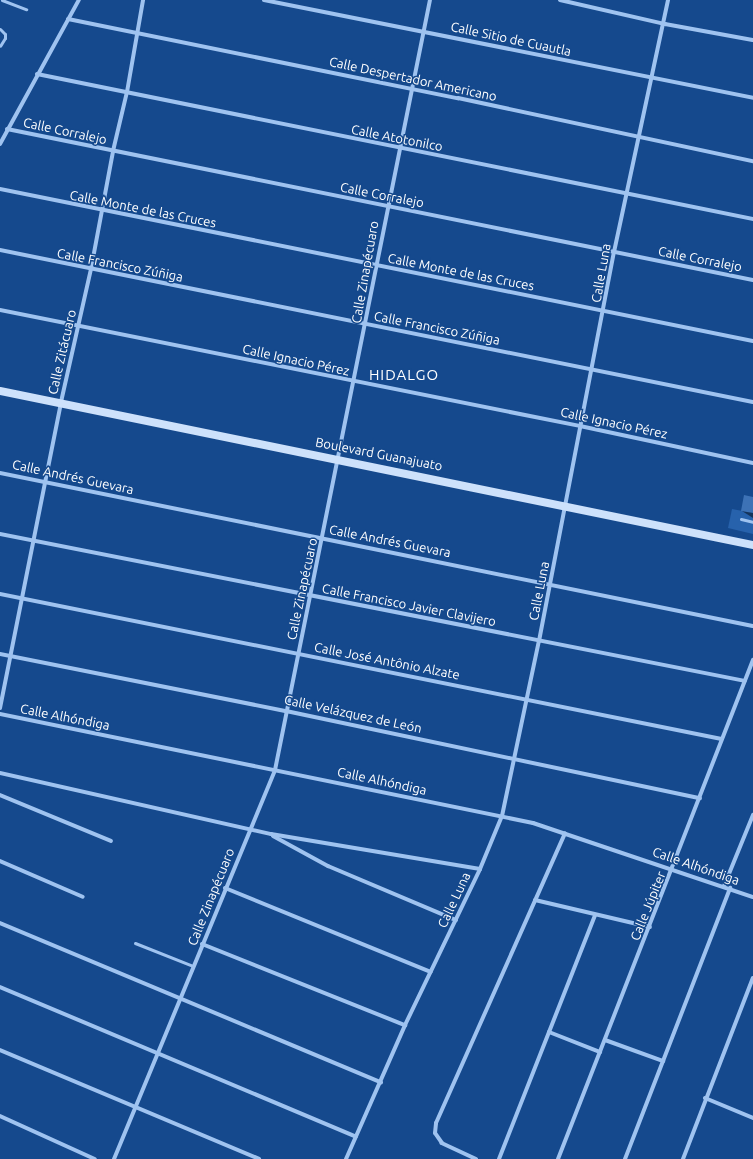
<!DOCTYPE html>
<html>
<head>
<meta charset="utf-8">
<style>
  body { margin:0 }
  #map { position:relative; width:753px; height:1159px; overflow:hidden; background:#15498d; font-family:Ubuntu,sans-serif }
  div>[style] { position:absolute }
  .green>* { inset:0; background:#2762ac }
  .shadow>* { inset:0; background:#0007 }
  .building>* { inset:0; background:#3d72b6 }
  .lane>* { height:3px; margin:-1.5px; padding:0 1.5px; transform-origin:1.5px; border-radius:1.5px; background:#9fc3f0 }
  .street>* { height:4px; margin:-2px; padding:0 2px; transform-origin:2px; border-radius:2px; background:#9fc3f0 }
  .secondary>* { height:8px; margin:-4px; padding:0 4px; transform-origin:4px; border-radius:4px; background:#cde1fb }
  span { translate:-50% -50%; white-space:nowrap; text-align:center; line-height:1.15; -webkit-text-stroke:3px #15498d; paint-order:stroke }
  .street-label { font-size:13px; color:#fff }
  .quarter-label { font-size:15px; color:#fff; letter-spacing:1px }
</style>
</head>
<body>
<div id="map">
  <div class="green">
    <i style="clip-path:polygon(732px 509px,753px 513px,753px 534px,728px 528px)"></i>
  </div>
  <div class="shadow">
    <i style="clip-path:polygon(753px 498px,753px 518px,742px 511px)"></i>
  </div>
  <div class="building">
    <i style="clip-path:polygon(744px 495px,753px 497px,753px 513px,741px 511px)"></i>
  </div>
  <div class="lane">
    <i style="left:2px;top:0;width:26px;rotate:21deg"></i>
    <i style="left:0;top:29px;width:7px;rotate:45deg"></i>
    <i style="left:5px;top:34px;width:4px;rotate:90deg"></i>
    <i style="left:5px;top:38px;width:9px;rotate:122deg"></i>
    <i style="left:741px;top:519px;width:12px;rotate:14deg"></i>
    <i style="left:135px;top:943px;width:62px;rotate:21.6deg"></i>
  </div>
  <div class="street">
    <i style="left:264px;top:0;width:499px;rotate:11.3deg"></i>
    <i style="left:560px;top:0;width:108px;rotate:12.9deg"></i>
    <i style="left:665px;top:24px;width:89px;rotate:10.3deg"></i>
    <i style="left:68px;top:19px;width:398px;rotate:11.5deg"></i>
    <i style="left:458px;top:98px;width:302px;rotate:12.1deg"></i>
    <i style="left:37px;top:74px;width:731px;rotate:11.45deg"></i>
    <i style="left:7px;top:129px;width:761px;rotate:11.44deg"></i>
    <i style="left:0;top:144px;width:164px;rotate:-61.3deg"></i>
    <i style="left:0;top:189px;width:768px;rotate:11.41deg"></i>
    <i style="left:0;top:250px;width:768px;rotate:11.41deg"></i>
    <i style="left:0;top:310px;width:591px;rotate:11.31deg"></i>
    <i style="left:580px;top:426px;width:177px;rotate:12.1deg"></i>
    <i style="left:0;top:473px;width:768px;rotate:11.49deg"></i>
    <i style="left:0;top:534px;width:759px;rotate:11.16deg"></i>
    <i style="left:0;top:594px;width:736px;rotate:11.36deg"></i>
    <i style="left:0;top:654px;width:292px;rotate:11.3deg"></i>
    <i style="left:286px;top:711px;width:423px;rotate:11.9deg"></i>
    <i style="left:0;top:708px;width:312px;rotate:-78.7deg"></i>
    <i style="left:61px;top:402px;width:136px;rotate:-77.3deg"></i>
    <i style="left:91px;top:269px;width:120px;rotate:-79.4deg"></i>
    <i style="left:113px;top:151px;width:61px;rotate:-76.7deg"></i>
    <i style="left:127px;top:92px;width:93px;rotate:-80.1deg"></i>
    <i style="left:0;top:714px;width:544px;rotate:11.56deg"></i>
    <i style="left:533px;top:823px;width:232px;rotate:18.6deg"></i>
    <i style="left:0;top:773px;width:278px;rotate:12.7deg"></i>
    <i style="left:271px;top:834px;width:212px;rotate:9.5deg"></i>
    <i style="left:0;top:795px;width:120px;rotate:22.5deg"></i>
    <i style="left:273px;top:836px;width:63px;rotate:28.6deg"></i>
    <i style="left:328px;top:866px;width:139px;rotate:22.9deg"></i>
    <i style="left:0;top:861px;width:90px;rotate:23.4deg"></i>
    <i style="left:724px;top:886px;width:77px;rotate:-67.8deg"></i>
    <i style="left:225px;top:888px;width:222px;rotate:22.2deg"></i>
    <i style="left:535px;top:900px;width:118px;rotate:13.2deg"></i>
    <i style="left:0;top:923px;width:413px;rotate:22.7deg"></i>
    <i style="left:202px;top:944px;width:219px;rotate:21.8deg"></i>
    <i style="left:0;top:987px;width:386px;rotate:22.8deg"></i>
    <i style="left:549px;top:1032px;width:55px;rotate:21.4deg"></i>
    <i style="left:605px;top:1040px;width:62px;rotate:19.9deg"></i>
    <i style="left:0;top:1050px;width:281px;rotate:22.8deg"></i>
    <i style="left:705px;top:1098px;width:52px;rotate:22.6deg"></i>
    <i style="left:0;top:1116px;width:104px;rotate:24.4deg"></i>
    <i style="left:114px;top:1159px;width:421px;rotate:-67.5deg"></i>
    <i style="left:275px;top:770px;width:785px;rotate:-78.62deg"></i>
    <i style="left:346px;top:1159px;width:146px;rotate:-66.2deg"></i>
    <i style="left:405px;top:1025px;width:173px;rotate:-64.3deg"></i>
    <i style="left:480px;top:869px;width:57px;rotate:-67.5deg"></i>
    <i style="left:502px;top:816px;width:179px;rotate:-78.1deg"></i>
    <i style="left:539px;top:641px;width:396px;rotate:-79.1deg"></i>
    <i style="left:614px;top:252px;width:258px;rotate:-77.9deg"></i>
    <i style="left:476px;top:1159px;width:38px;rotate:-155deg"></i>
    <i style="left:442px;top:1143px;width:12px;rotate:-125deg"></i>
    <i style="left:435px;top:1133px;width:10px;rotate:-84deg"></i>
    <i style="left:436px;top:1123px;width:317px;rotate:-66deg"></i>
    <i style="left:499px;top:1159px;width:262px;rotate:-68.5deg"></i>
    <i style="left:558px;top:1159px;width:536px;rotate:-68.66deg"></i>
    <i style="left:625px;top:1159px;width:291px;rotate:-68.8deg"></i>
    <i style="left:683px;top:1159px;width:194px;rotate:-68.9deg"></i>
  </div>
  <div class="secondary">
    <i style="left:0;top:391px;width:769px;rotate:11.56deg"></i>
  </div>
  <div class="street-label">
    <span style="left:511px;top:39px;rotate:12deg">Calle Sitio de Cuautla</span>
    <span style="left:413px;top:79px;rotate:12deg">Calle Despertador Americano</span>
    <span style="left:65px;top:131px;rotate:12deg">Calle Corralejo</span>
    <span style="left:397px;top:138px;rotate:11deg">Calle Atotonilco</span>
    <span style="left:382px;top:195px;rotate:11deg">Calle Corralejo</span>
    <span style="left:143px;top:209px;rotate:11deg">Calle Monte de las Cruces</span>
    <span style="left:700px;top:259px;rotate:11deg">Calle Corralejo</span>
    <span style="left:120px;top:265px;rotate:11deg">Calle Francisco Zúñiga</span>
    <span style="left:365px;top:272px;rotate:-80deg">Calle Zinapécuaro</span>
    <span style="left:461px;top:272px;rotate:11deg">Calle Monte de las Cruces</span>
    <span style="left:601px;top:273px;rotate:-80deg">Calle Luna</span>
    <span style="left:437px;top:328px;rotate:11deg">Calle Francisco Zúñiga</span>
    <span style="left:62px;top:352px;rotate:-77deg">Calle Zitácuaro</span>
    <span style="left:296px;top:360px;rotate:12deg">Calle Ignacio Pérez</span>
    <span style="left:614px;top:423px;rotate:12deg">Calle Ignacio Pérez</span>
    <span style="left:379px;top:454px;rotate:11deg">Boulevard Guanajuato</span>
    <span style="left:73px;top:477px;rotate:12deg">Calle Andrés Guevara</span>
    <span style="left:390px;top:541px;rotate:11deg">Calle Andrés Guevara</span>
    <span style="left:302px;top:589px;rotate:-78deg">Calle Zinapécuaro</span>
    <span style="left:539px;top:591px;rotate:-79deg">Calle Luna</span>
    <span style="left:409px;top:605px;rotate:11deg">Calle Francisco Javier Clavijero</span>
    <span style="left:387px;top:661px;rotate:11deg">Calle José Antônio Alzate</span>
    <span style="left:353px;top:714px;rotate:12deg">Calle Velázquez de León</span>
    <span style="left:65px;top:717px;rotate:11deg">Calle Alhóndiga</span>
    <span style="left:382px;top:781px;rotate:12deg">Calle Alhóndiga</span>
    <span style="left:696px;top:866px;rotate:19deg">Calle Alhóndiga</span>
    <span style="left:211px;top:897px;rotate:-68deg">Calle Zinapécuaro</span>
    <span style="left:454px;top:900px;rotate:-65deg">Calle Luna</span>
    <span style="left:648px;top:906px;rotate:-68deg">Calle Júpiter</span>
  </div>
  <div class="quarter-label">
    <span style="left:404px;top:375px">HIDALGO</span>
  </div>
</div>
</body>
</html>
